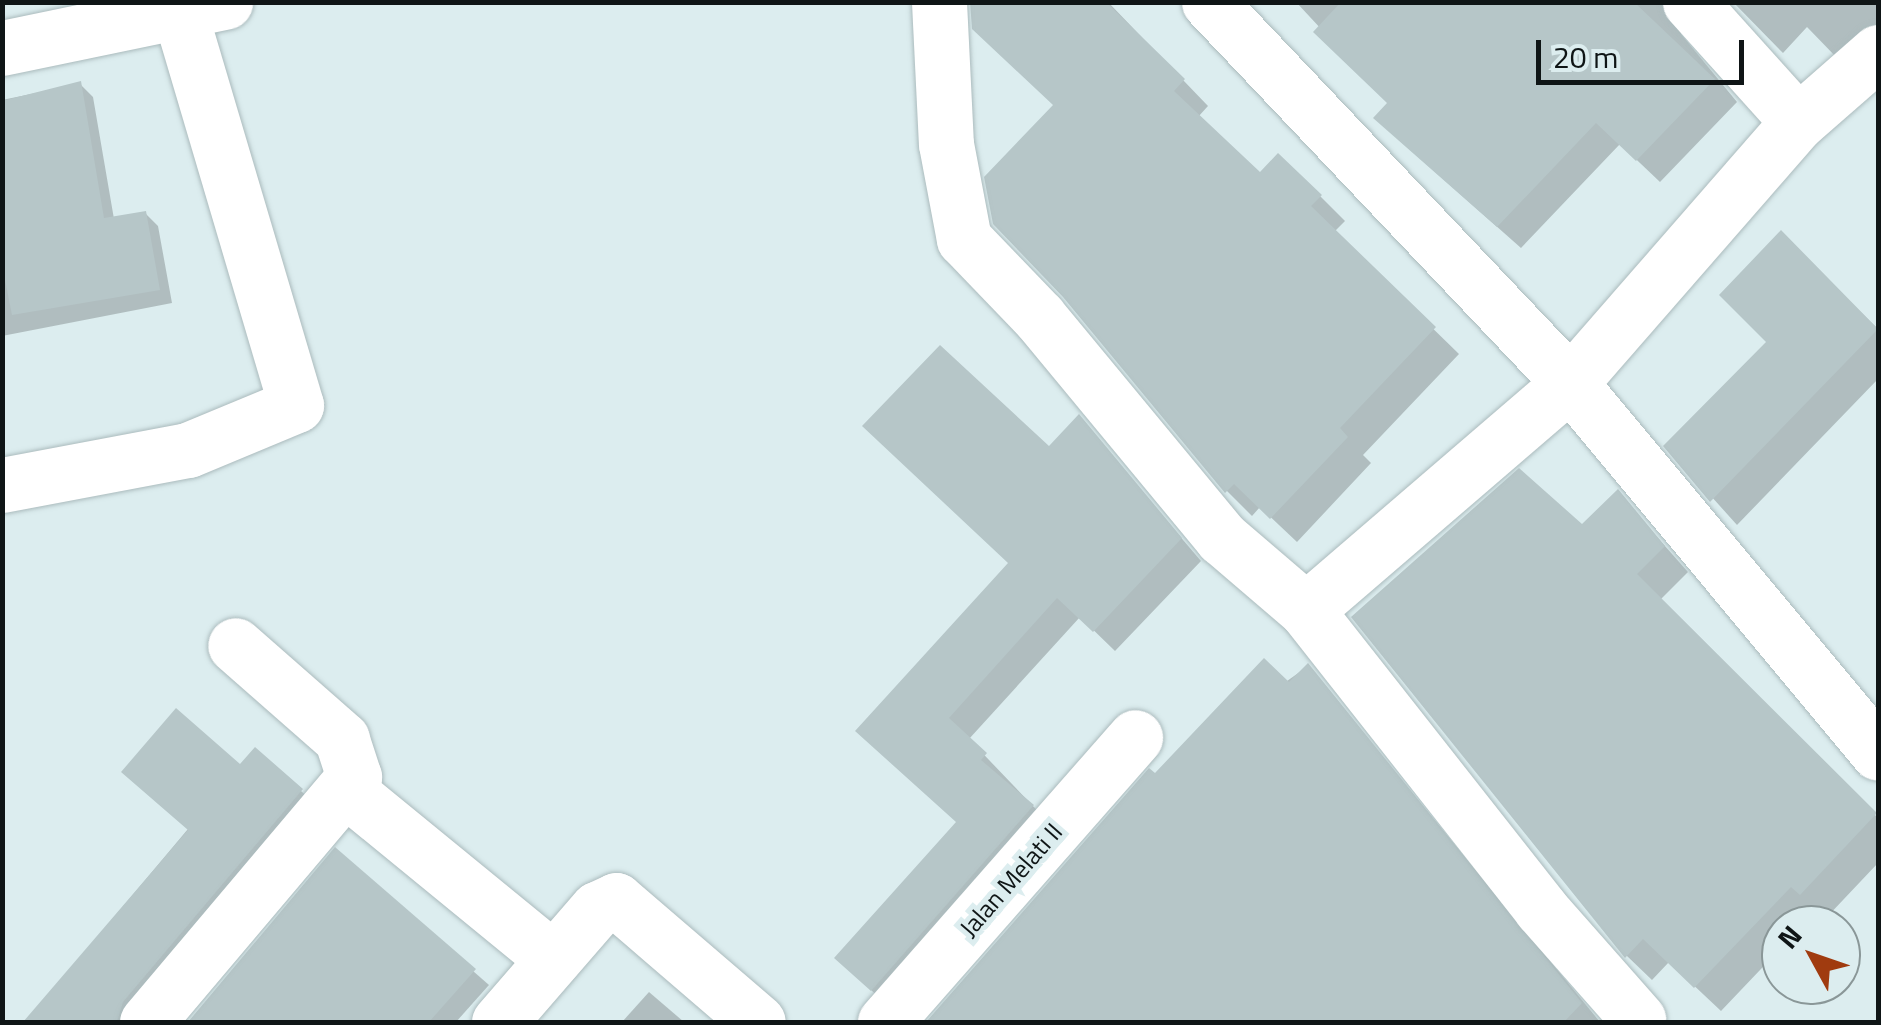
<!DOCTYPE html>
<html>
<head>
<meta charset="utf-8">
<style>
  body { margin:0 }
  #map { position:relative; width:1881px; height:1025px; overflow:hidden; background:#dcedef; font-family:"Titillium Web",sans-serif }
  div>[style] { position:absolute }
  .shadow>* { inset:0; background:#0003 }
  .building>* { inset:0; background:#b6c6c8 }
  .roads { filter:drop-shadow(0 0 2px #abbbbd) drop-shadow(0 0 2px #abbbbd) }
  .street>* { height:55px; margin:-27.5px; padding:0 27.5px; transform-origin:27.5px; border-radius:27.5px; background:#fff }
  span { translate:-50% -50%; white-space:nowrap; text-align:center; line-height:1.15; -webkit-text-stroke:10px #dcedef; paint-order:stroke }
  .street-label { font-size:25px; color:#0f1516 }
  .frame { position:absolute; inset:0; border:5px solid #0f1516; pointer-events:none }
  .north { position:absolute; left:1761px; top:905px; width:100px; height:100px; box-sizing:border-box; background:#dcedef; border:2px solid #8a9798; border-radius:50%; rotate:310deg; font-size:28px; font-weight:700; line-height:40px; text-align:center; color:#0f1516 }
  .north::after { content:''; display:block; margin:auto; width:35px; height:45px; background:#a03b0f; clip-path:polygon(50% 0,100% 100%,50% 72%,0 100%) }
  .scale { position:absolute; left:1536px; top:40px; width:208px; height:45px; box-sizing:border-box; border:5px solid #0f1516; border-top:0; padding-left:12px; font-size:30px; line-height:35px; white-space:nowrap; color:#0f1516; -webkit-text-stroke:8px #dcedef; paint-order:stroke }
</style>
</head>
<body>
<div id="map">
  <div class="shadow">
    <i style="clip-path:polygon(971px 2px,1108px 2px,1208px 106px,1198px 117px,1260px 175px,1320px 196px,1345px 221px,1334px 232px,1459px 354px,1363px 455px,1371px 463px,1297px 542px,1260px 507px,1252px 516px,1227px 491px,1056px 106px)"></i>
    <i style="clip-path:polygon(1296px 2px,1692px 2px,1681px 34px,1737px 102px,1660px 182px,1620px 144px,1521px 248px,1399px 140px,1390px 103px)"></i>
    <i style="clip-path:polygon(1733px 2px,1878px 2px,1878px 23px,1839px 60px,1807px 27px,1783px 53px)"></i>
    <i style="clip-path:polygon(80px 84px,93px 97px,114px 219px,145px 213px,158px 226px,172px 303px,2px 336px,2px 100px)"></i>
    <i style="clip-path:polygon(1781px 234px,1878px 329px,1878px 379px,1737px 525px,1666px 446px,1770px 342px)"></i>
    <i style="clip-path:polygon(1079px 418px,1201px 561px,1115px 651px,1080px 617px,969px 739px,1053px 827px,893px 1010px,859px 979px,958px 823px,859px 731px,1011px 564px,1049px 450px)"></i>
    <i style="clip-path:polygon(1618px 493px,1688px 572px,1660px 600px,1878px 818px,1878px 863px,1826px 918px,1817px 910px,1803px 925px,1781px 925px,1781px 948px,1721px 1011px,1669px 962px,1652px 980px,1627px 956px,1355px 617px,1582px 527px)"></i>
    <i style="clip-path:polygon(1308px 666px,1600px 1022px,931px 1022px,1150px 771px,1155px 776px)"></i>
    <i style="clip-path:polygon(240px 767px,301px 791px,316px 805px,135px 1022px,26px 1022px)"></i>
    <i style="clip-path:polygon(336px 851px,489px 985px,456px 1022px,191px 1022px)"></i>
    <i style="clip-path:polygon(649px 992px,684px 1022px,622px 1022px)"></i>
  </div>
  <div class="building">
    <i style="clip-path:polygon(970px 2px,1106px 2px,1185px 79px,1174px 91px,1260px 172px,1278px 153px,1322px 195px,1311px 206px,1436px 327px,1340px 428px,1348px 437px,1270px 519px,1234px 484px,1225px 493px,1063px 297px,993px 224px,984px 177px,1053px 105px,972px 29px)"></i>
    <i style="clip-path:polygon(1341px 2px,1634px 2px,1715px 79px,1636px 161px,1596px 123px,1497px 227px,1373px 118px,1387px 103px,1313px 32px)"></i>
    <i style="clip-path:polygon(81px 81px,104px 218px,146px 211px,160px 290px,12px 315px,2px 265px,2px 101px)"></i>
    <i style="clip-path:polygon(1781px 230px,1878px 329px,1710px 502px,1663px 446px,1766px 342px,1719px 295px)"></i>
    <i style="clip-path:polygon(940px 345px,1049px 446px,1079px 414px,1182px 538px,1093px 632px,1057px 598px,949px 718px,987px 753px,981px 760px,1034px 805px,871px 991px,834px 958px,956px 822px,855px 731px,1008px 563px,862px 426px)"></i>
    <i style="clip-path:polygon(1519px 468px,1582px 524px,1618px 489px,1665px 546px,1637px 574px,1877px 813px,1800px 895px,1791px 887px,1694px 988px,1643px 939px,1625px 958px,1351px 617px)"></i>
    <i style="clip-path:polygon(1264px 658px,1289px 682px,1308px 663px,1582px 1003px,1564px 1022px,926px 1022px,1149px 768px,1155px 773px)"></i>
    <i style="clip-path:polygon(176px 708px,240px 764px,255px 747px,303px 789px,123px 1002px,117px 1022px,23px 1022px,188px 830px,121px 772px)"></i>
    <i style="clip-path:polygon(335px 847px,476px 969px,429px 1022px,188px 1022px)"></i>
  </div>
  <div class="roads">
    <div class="street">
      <i style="left:939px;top:2px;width:142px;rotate:87.2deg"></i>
      <i style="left:946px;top:144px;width:97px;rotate:79.3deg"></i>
      <i style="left:964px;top:239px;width:108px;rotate:46.1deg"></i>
      <i style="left:1039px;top:317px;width:287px;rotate:50.4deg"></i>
      <i style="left:1222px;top:538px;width:111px;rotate:40.6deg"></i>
      <i style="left:1306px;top:610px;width:380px;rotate:51.8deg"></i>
      <i style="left:1541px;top:909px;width:147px;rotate:48.6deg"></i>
      <i style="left:1209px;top:2px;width:525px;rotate:46.54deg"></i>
      <i style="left:1570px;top:383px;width:481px;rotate:50.2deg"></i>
      <i style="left:1690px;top:2px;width:161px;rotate:48deg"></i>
      <i style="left:2px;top:48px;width:228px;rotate:-11.7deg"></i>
      <i style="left:2px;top:485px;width:189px;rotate:-10.7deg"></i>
      <i style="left:188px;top:450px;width:117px;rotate:-22.6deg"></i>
      <i style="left:296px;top:405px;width:420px;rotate:-106.5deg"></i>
      <i style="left:1306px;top:610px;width:348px;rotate:-40.7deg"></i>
      <i style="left:1570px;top:383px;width:347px;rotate:-48.9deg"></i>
      <i style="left:1798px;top:122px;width:106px;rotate:-41.2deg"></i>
      <i style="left:348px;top:791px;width:265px;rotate:39.3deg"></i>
      <i style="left:147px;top:1022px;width:321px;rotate:-49.8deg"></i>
      <i style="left:354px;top:777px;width:40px;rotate:-108deg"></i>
      <i style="left:342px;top:739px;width:142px;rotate:-138.7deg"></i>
      <i style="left:499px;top:1022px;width:150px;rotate:-49.1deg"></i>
      <i style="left:597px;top:909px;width:21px;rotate:-25deg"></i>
      <i style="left:616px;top:900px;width:187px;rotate:40.7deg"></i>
      <i style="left:885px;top:1022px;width:379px;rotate:-48.7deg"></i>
    </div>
  </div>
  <div class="street-label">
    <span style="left:1011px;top:880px;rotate:-49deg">Jalan Melati II</span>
  </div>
  <div class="frame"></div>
  <div class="north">N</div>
  <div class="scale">20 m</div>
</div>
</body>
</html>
